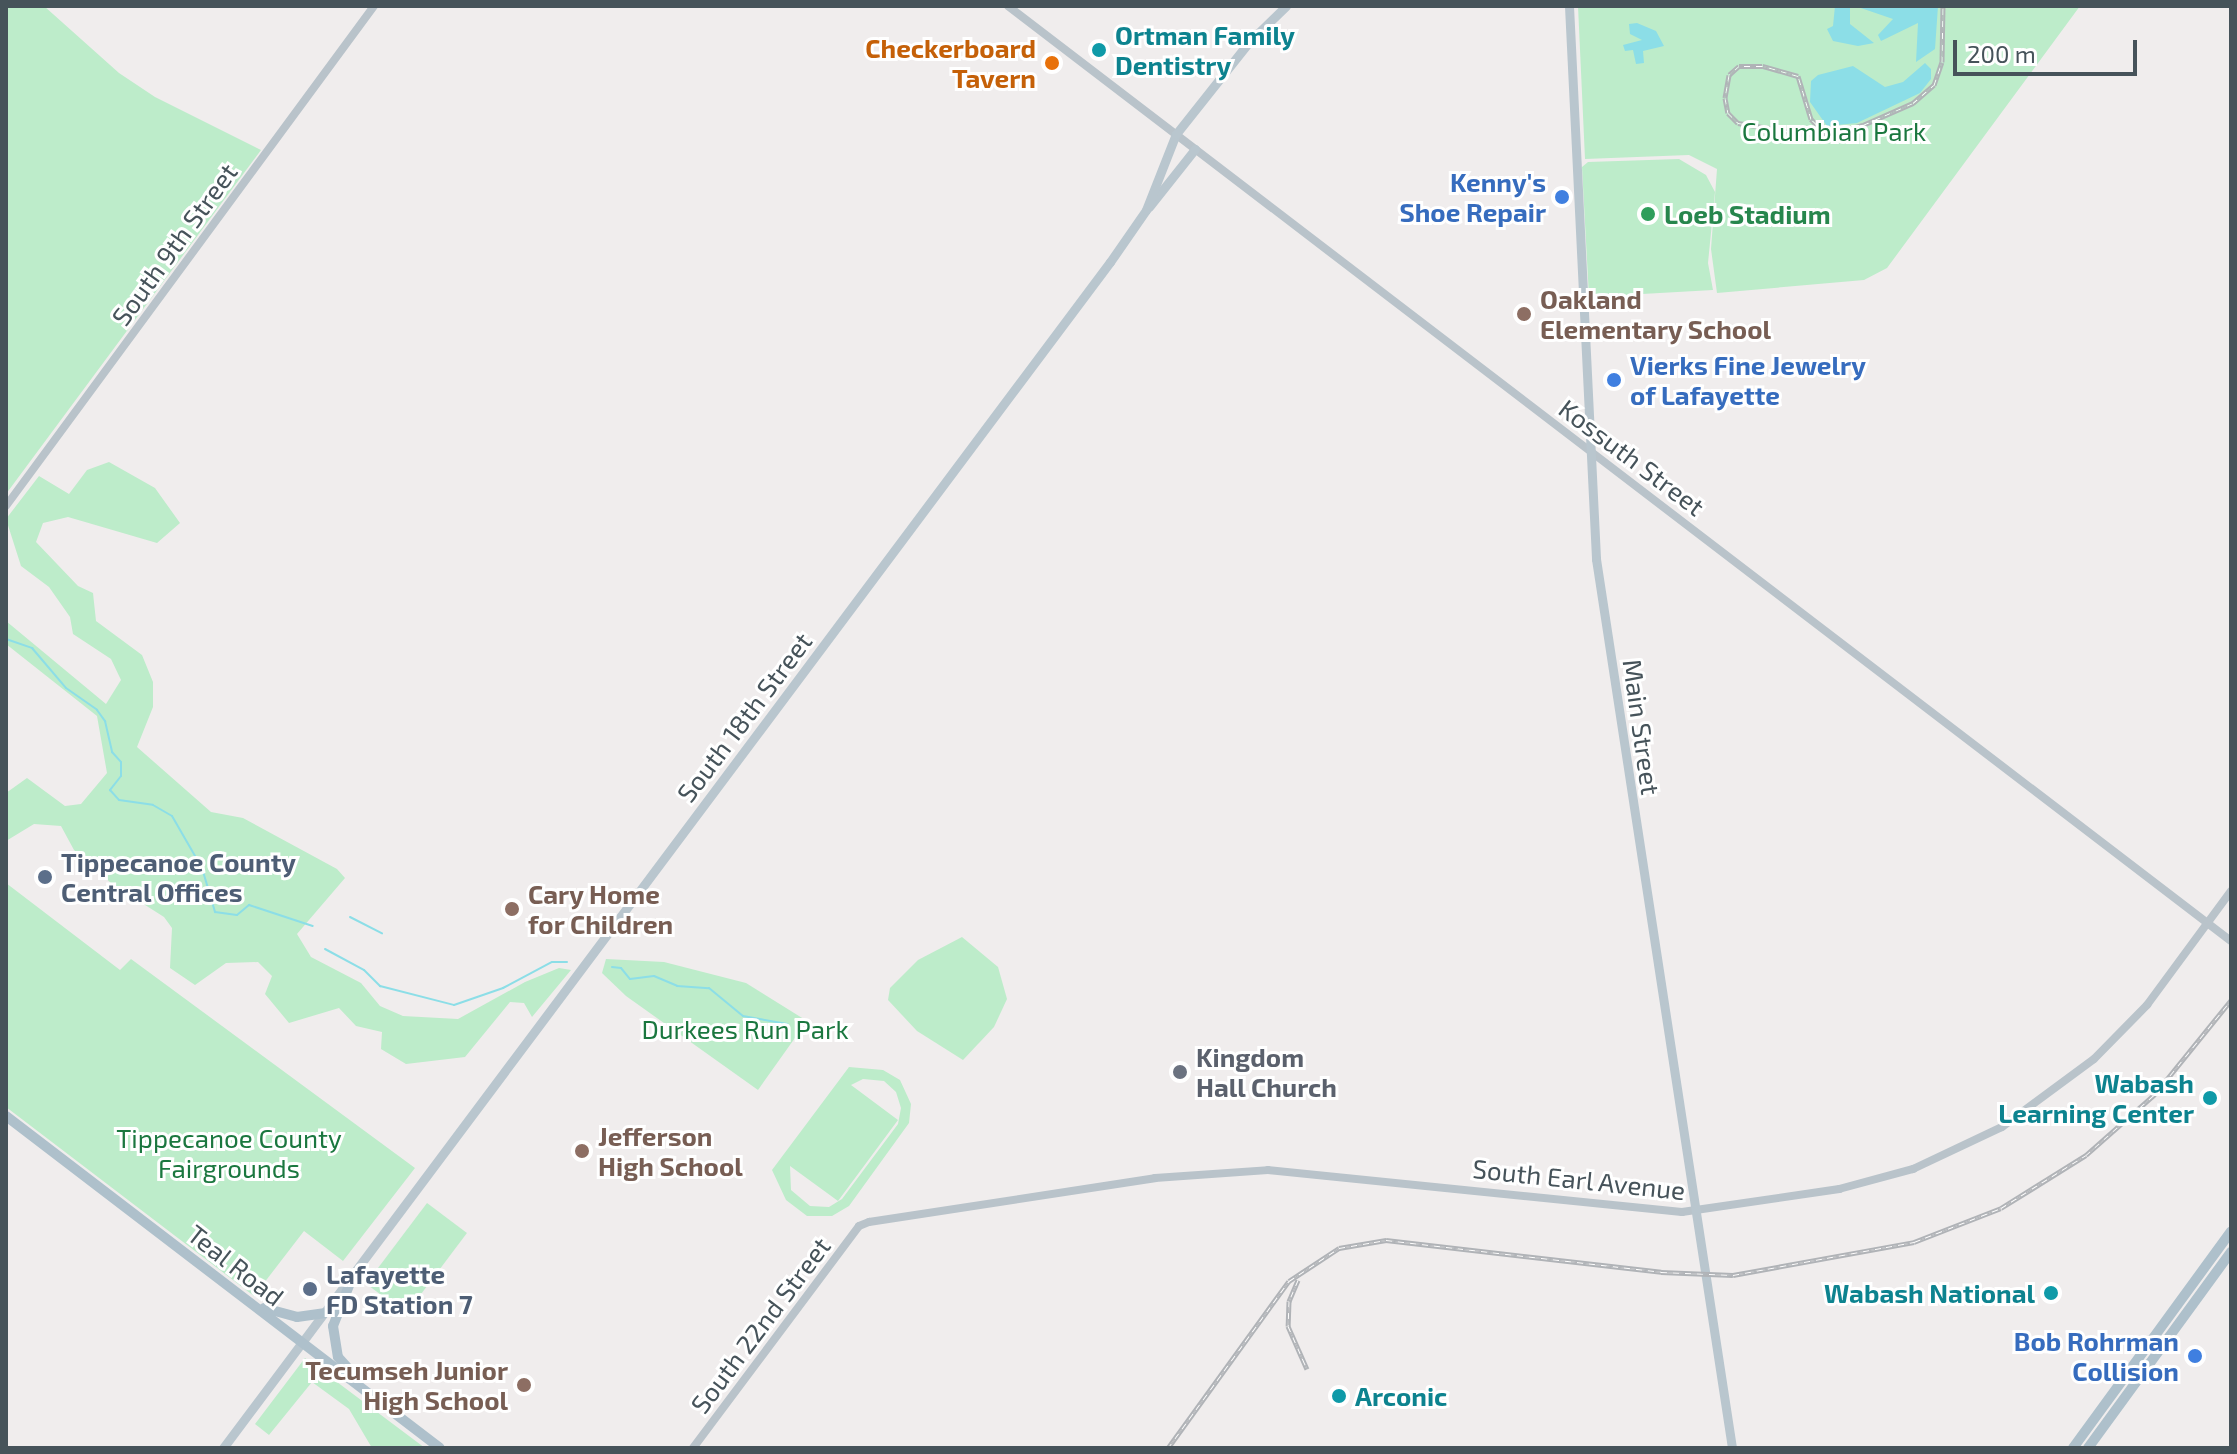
<!DOCTYPE html>
<html>
<head>
<meta charset="utf-8">
<style>
  body { margin:0 }
  #map { position:relative; width:2237px; height:1454px; overflow:hidden; background:#f0eded; font-family:"Exo 2",sans-serif }
  div>[style] { position:absolute }
  .green>* { inset:0; background:#bdecca; transform-origin:0 0 }
  .water>* { inset:0; background:#8cdee7 }
  .stream>* { height:2px; margin:-1px; padding:0 1px; transform-origin:1px; border-radius:1px; background:#8cdee7 }
  .tertiary>* { height:8px; margin:-4px; padding:0 4px; transform-origin:4px; border-radius:4px; background:#b9c3ca }
  .secondary>* { height:9px; margin:-4.5px; padding:0 4.5px; transform-origin:4.5px; border-radius:4.5px; background:#b9c6ce }
  .primary>* { height:10px; margin:-5px; padding:0 5px; transform-origin:5px; border-radius:5px; background:#aec0cb }
  .rail>* { height:5px; margin-top:-2.5px; transform-origin:0; background:repeating-linear-gradient(90deg,#fff 0 6px,#b0b3b7 0 12px); box-sizing:border-box; border-block:2px solid #b0b3b7 }
  .dots>* { width:22px; height:22px; translate:-50% -50%; box-sizing:border-box; border:4px solid #fff; border-radius:50% }
  span { translate:-50% -50%; white-space:nowrap; text-align:center; line-height:1.15; -webkit-text-stroke:6px #fff; paint-order:stroke }
  .culture-label { font-size:26px; color:#0d838f; font-weight:700 }
  .left { translate:0 -50%; text-align:left }
  .right { translate:-100% -50%; text-align:right }
  .food-label { font-size:26px; color:#c56008; font-weight:700 }
  .park-label { font-size:26px; color:#1b773f }
  .shop-label { font-size:26px; color:#366cbe; font-weight:700 }
  .leisure-label { font-size:26px; color:#27864d; font-weight:700 }
  .street-label { font-size:26px; color:#46535a }
  .education-label { font-size:26px; color:#785e54; font-weight:700 }
  .service-label { font-size:26px; color:#4e5e75; font-weight:700 }
  .worship-label { font-size:26px; color:#5b616d; font-weight:700 }
  .frame { position:absolute; inset:0; border:8px solid #46535a; pointer-events:none }
  .scale { position:absolute; left:1953px; top:40px; width:184px; height:36px; box-sizing:border-box; border:4px solid #46535a; border-top:0; padding-left:10px; font-size:24px; line-height:28px; white-space:nowrap; color:#46535a; -webkit-text-stroke:6px #fff; paint-order:stroke }
</style>
</head>
<body>
<div id="map">
  <div class="green">
    <i style="clip-path:polygon(6px 6px,44px 6px,119px 73px,155px 97px,261px 150px,6px 494px)"></i>
    <i style="clip-path:polygon(1578px 6px,2080px 6px,1887px 268px,1864px 280px,1717px 293px,1711px 249px,1717px 169px,1689px 155px,1585px 159px)"></i>
    <i style="clip-path:polygon(1679px 159px,1706px 175px,1715px 192px,1708px 263px,1713px 290px,1589px 297px,1582px 167px,1588px 162px)"></i>
    <i style="clip-path:polygon(109px 462px,155px 488px,180px 523px,157px 543px,68px 517px,43px 523px,36px 542px,78px 586px,93px 593px,96px 621px,142px 655px,153px 682px,153px 707px,137px 747px,211px 812px,243px 818px,337px 869px,345px 878px,297px 934px,311px 957px,361px 983px,380px 1006px,403px 1016px,458px 1019px,525px 982px,559px 968px,571px 970px,532px 1017px,524px 1003px,510px 1002px,465px 1057px,406px 1064px,381px 1049px,382px 1032px,356px 1026px,339px 1008px,289px 1023px,265px 994px,272px 976px,258px 962px,226px 963px,195px 985px,170px 968px,172px 928px,164px 917px,112px 884px,74px 850px,61px 826px,34px 824px,6px 841px,6px 793px,27px 778px,65px 806px,81px 804px,107px 773px,97px 716px,6px 644px,6px 621px,106px 704px,121px 680px,111px 659px,73px 634px,70px 617px,49px 587px,21px 566px,6px 519px,39px 476px,69px 494px,87px 470px)"></i>
    <i style="clip-path:polygon(6px 883px,120px 970px,131px 959px,415px 1168px,343px 1261px,304px 1231px,254px 1296px,6px 1107px)"></i>
    <i style="clip-path:polygon(962px 937px,998px 967px,1007px 999px,994px 1027px,963px 1060px,917px 1031px,888px 1000px,890px 988px,918px 960px)"></i>
    <i style="clip-path:polygon(606px 959px,664px 962px,746px 983px,807px 1021px,758px 1090px,626px 996px,602px 973px)"></i>
    <i style="clip-path:polygon(evenodd,849px 1067px,883px 1070px,900px 1080px,911px 1104px,909px 1123px,849px 1206px,832px 1216px,807px 1216px,786px 1200px,772px 1170px,849px 1067px,863px 1079px,884px 1081px,896px 1092px,901px 1108px,898px 1124px,842px 1199px,829px 1207px,810px 1206px,791px 1190px,790px 1166px,838px 1201px,898px 1120px,851px 1085px,863px 1079px)"></i>
    <i style="left:427px;top:1203px;width:50px;height:101px;rotate:37deg"></i>
    <i style="clip-path:polygon(305px 1358px,425px 1448px,372px 1448px,349px 1409px,312px 1382px,269px 1435px,255px 1424px)"></i>
  </div>
  <div class="water">
    <i style="clip-path:polygon(1835px 6px,1850px 6px,1850px 24px,1874px 43px,1858px 46px,1833px 41px,1827px 29px,1833px 26px)"></i>
    <i style="clip-path:polygon(1855px 6px,1938px 6px,1935px 49px,1916px 62px,1918px 23px,1881px 41px,1878px 35px,1893px 19px)"></i>
    <i style="clip-path:polygon(1637px 23px,1656px 31px,1664px 46px,1643px 51px,1644px 63px,1636px 64px,1633px 50px,1625px 51px,1623px 45px,1642px 40px,1630px 34px,1629px 24px)"></i>
    <i style="clip-path:polygon(1925px 63px,1931px 69px,1931px 79px,1920px 93px,1857px 123px,1827px 126px,1810px 102px,1811px 81px,1818px 75px,1853px 66px,1885px 87px,1903px 82px)"></i>
  </div>
  <div class="stream">
    <i style="left:6px;top:639px;width:28px;rotate:19deg"></i>
    <i style="left:32px;top:648px;width:52px;rotate:49.6deg"></i>
    <i style="left:66px;top:688px;width:38px;rotate:35deg"></i>
    <i style="left:97px;top:710px;width:14px;rotate:54deg"></i>
    <i style="left:105px;top:721px;width:32px;rotate:77deg"></i>
    <i style="left:112px;top:752px;width:13px;rotate:48deg"></i>
    <i style="left:121px;top:762px;width:14px;rotate:90deg"></i>
    <i style="left:121px;top:776px;width:18px;rotate:128deg"></i>
    <i style="left:110px;top:790px;width:13px;rotate:48deg"></i>
    <i style="left:119px;top:800px;width:34px;rotate:8deg"></i>
    <i style="left:153px;top:805px;width:22px;rotate:30deg"></i>
    <i style="left:172px;top:816px;width:60px;rotate:60deg"></i>
    <i style="left:202px;top:868px;width:46px;rotate:73.5deg"></i>
    <i style="left:215px;top:912px;width:22px;rotate:8deg"></i>
    <i style="left:237px;top:915px;width:16px;rotate:-40deg"></i>
    <i style="left:249px;top:905px;width:67px;rotate:18.2deg"></i>
    <i style="left:350px;top:917px;width:36px;rotate:27deg"></i>
    <i style="left:325px;top:949px;width:44px;rotate:28.3deg"></i>
    <i style="left:364px;top:970px;width:23px;rotate:45deg"></i>
    <i style="left:380px;top:986px;width:76px;rotate:14.4deg"></i>
    <i style="left:454px;top:1005px;width:52px;rotate:-19.1deg"></i>
    <i style="left:503px;top:988px;width:55px;rotate:-28deg"></i>
    <i style="left:552px;top:962px;width:15px"></i>
    <i style="left:612px;top:967px;width:9px;rotate:6deg"></i>
    <i style="left:621px;top:968px;width:14px;rotate:51deg"></i>
    <i style="left:630px;top:979px;width:24px;rotate:-7deg"></i>
    <i style="left:654px;top:976px;width:25px;rotate:23deg"></i>
    <i style="left:677px;top:986px;width:32px;rotate:4deg"></i>
    <i style="left:709px;top:988px;width:44px;rotate:39.5deg"></i>
    <i style="left:743px;top:1016px;width:45px;rotate:10.3deg"></i>
  </div>
  <div class="tertiary">
    <i style="left:1008px;top:6px;width:1539px;rotate:37.4deg"></i>
    <i style="left:6px;top:506px;width:621px;rotate:-53.65deg"></i>
    <i style="left:693px;top:1448px;width:277px;rotate:-53.2deg"></i>
    <i style="left:859px;top:1226px;width:11px;rotate:-22deg"></i>
    <i style="left:869px;top:1222px;width:289px;rotate:-8.7deg"></i>
    <i style="left:1155px;top:1178px;width:113px;rotate:-4deg"></i>
    <i style="left:1268px;top:1170px;width:416px;rotate:5.8deg"></i>
    <i style="left:1682px;top:1212px;width:159px;rotate:-8.3deg"></i>
    <i style="left:1839px;top:1189px;width:77px;rotate:-15.1deg"></i>
    <i style="left:1913px;top:1169px;width:98px;rotate:-25.3deg"></i>
    <i style="left:2002px;top:1127px;width:114px;rotate:-36.5deg"></i>
    <i style="left:2094px;top:1059px;width:76px;rotate:-45.5deg"></i>
    <i style="left:2147px;top:1005px;width:142px;rotate:-53.6deg"></i>
  </div>
  <div class="secondary">
    <i style="left:1569px;top:6px;width:554px;rotate:87.2deg"></i>
    <i style="left:1596px;top:559px;width:899px;rotate:81.3deg"></i>
    <i style="left:1149px;top:207px;width:74px;rotate:-51.6deg"></i>
    <i style="left:223px;top:1448px;width:1481px;rotate:-53.21deg"></i>
    <i style="left:1110px;top:262px;width:63px;rotate:-55.3deg"></i>
    <i style="left:1146px;top:210px;width:82px;rotate:-68.5deg"></i>
    <i style="left:1176px;top:134px;width:116px;rotate:-51.6deg"></i>
    <i style="left:1248px;top:43px;width:53px;rotate:-44.2deg"></i>
  </div>
  <div class="primary">
    <i style="left:6px;top:1116px;width:546px;rotate:37.42deg"></i>
    <i style="left:354px;top:1273px;width:57px;rotate:111.6deg"></i>
    <i style="left:333px;top:1326px;width:31px;rotate:81deg"></i>
    <i style="left:338px;top:1357px;width:25px;rotate:48deg"></i>
    <i style="left:264px;top:1308px;width:34px;rotate:15deg"></i>
    <i style="left:297px;top:1317px;width:27px;rotate:-8deg"></i>
    <i style="left:2073px;top:1448px;width:268px;rotate:-53.9deg"></i>
    <i style="left:2088px;top:1448px;width:243px;rotate:-53.9deg"></i>
  </div>
  <div class="rail">
    <i style="left:1825px;top:133px;width:20px;rotate:-135deg"></i>
    <i style="left:1811px;top:119px;width:45px;rotate:-106.8deg"></i>
    <i style="left:1798px;top:76px;width:37px;rotate:-164deg"></i>
    <i style="left:1762px;top:66px;width:23px;rotate:180deg"></i>
    <i style="left:1739px;top:66px;width:13px;rotate:138deg"></i>
    <i style="left:1729px;top:75px;width:23px;rotate:100deg"></i>
    <i style="left:1725px;top:98px;width:15px;rotate:79deg"></i>
    <i style="left:1728px;top:113px;width:14px;rotate:45deg"></i>
    <i style="left:1738px;top:123px;width:68px;rotate:9.3deg"></i>
    <i style="left:1805px;top:134px;width:30px;rotate:-2deg"></i>
    <i style="left:1835px;top:133px;width:29px;rotate:-16deg"></i>
    <i style="left:1863px;top:125px;width:55px;rotate:-23.7deg"></i>
    <i style="left:1913px;top:103px;width:28px;rotate:-41deg"></i>
    <i style="left:1934px;top:85px;width:24px;rotate:-71deg"></i>
    <i style="left:1942px;top:62px;width:56px;rotate:-89deg"></i>
    <i style="left:1298px;top:1280px;width:23px;rotate:113deg"></i>
    <i style="left:1289px;top:1301px;width:25px;rotate:92deg"></i>
    <i style="left:1288px;top:1326px;width:47px;rotate:66.2deg"></i>
    <i style="left:1168px;top:1448px;width:206px;rotate:-54.1deg"></i>
    <i style="left:1289px;top:1281px;width:60px;rotate:-33.4deg"></i>
    <i style="left:1339px;top:1248px;width:48px;rotate:-9.7deg"></i>
    <i style="left:1386px;top:1240px;width:277px;rotate:6.6deg"></i>
    <i style="left:1661px;top:1272px;width:72px;rotate:2.4deg"></i>
    <i style="left:1733px;top:1275px;width:184px;rotate:-10.3deg"></i>
    <i style="left:1914px;top:1242px;width:93px;rotate:-21.3deg"></i>
    <i style="left:2001px;top:1208px;width:100px;rotate:-31.9deg"></i>
    <i style="left:2086px;top:1155px;width:92px;rotate:-41.5deg"></i>
    <i style="left:2155px;top:1094px;width:121px;rotate:-51deg"></i>
  </div>
  <div class="dots">
    <i style="left:1099px;top:50px;background:#0f9aa8"></i>
    <i style="left:1052px;top:63px;background:#e8710a"></i>
    <i style="left:1562px;top:197px;background:#3f7fe0"></i>
    <i style="left:1648px;top:214px;background:#2e9e5b"></i>
    <i style="left:1524px;top:314px;background:#8d6e63"></i>
    <i style="left:1614px;top:380px;background:#3f7fe0"></i>
    <i style="left:45px;top:877px;background:#5c6f8a"></i>
    <i style="left:512px;top:909px;background:#8d6e63"></i>
    <i style="left:1180px;top:1072px;background:#6b7280"></i>
    <i style="left:2210px;top:1098px;background:#0f9aa8"></i>
    <i style="left:582px;top:1151px;background:#8d6e63"></i>
    <i style="left:310px;top:1289px;background:#5c6f8a"></i>
    <i style="left:2051px;top:1293px;background:#0f9aa8"></i>
    <i style="left:2195px;top:1356px;background:#3f7fe0"></i>
    <i style="left:524px;top:1385px;background:#8d6e63"></i>
    <i style="left:1339px;top:1396px;background:#0f9aa8"></i>
  </div>
  <div class="culture-label">
    <span class="left" style="left:1115px;top:50px">Ortman Family<br>Dentistry</span>
    <span class="right" style="left:2194px;top:1098px">Wabash<br>Learning Center</span>
    <span class="right" style="left:2035px;top:1293px">Wabash National</span>
    <span class="left" style="left:1355px;top:1396px">Arconic</span>
  </div>
  <div class="food-label">
    <span class="right" style="left:1036px;top:63px">Checkerboard<br>Tavern</span>
  </div>
  <div class="park-label">
    <span style="left:1834px;top:131px">Columbian Park</span>
    <span style="left:745px;top:1029px">Durkees Run Park</span>
    <span style="left:229px;top:1153px">Tippecanoe County<br>Fairgrounds</span>
  </div>
  <div class="shop-label">
    <span class="right" style="left:1546px;top:197px">Kenny's<br>Shoe Repair</span>
    <span class="left" style="left:1630px;top:380px">Vierks Fine Jewelry<br>of Lafayette</span>
    <span class="right" style="left:2179px;top:1356px">Bob Rohrman<br>Collision</span>
  </div>
  <div class="leisure-label">
    <span class="left" style="left:1664px;top:214px">Loeb Stadium</span>
  </div>
  <div class="street-label">
    <span style="left:174px;top:244px;rotate:-54deg">South 9th Street</span>
    <span style="left:1632px;top:457px;rotate:37deg">Kossuth Street</span>
    <span style="left:744px;top:717px;rotate:-53deg">South 18th Street</span>
    <span style="left:1642px;top:727px;rotate:82deg">Main Street</span>
    <span style="left:1579px;top:1179px;rotate:6deg">South Earl Avenue</span>
    <span style="left:236px;top:1265px;rotate:38deg">Teal Road</span>
    <span style="left:760px;top:1325px;rotate:-53deg">South 22nd Street</span>
  </div>
  <div class="education-label">
    <span class="left" style="left:1540px;top:314px">Oakland<br>Elementary School</span>
    <span class="left" style="left:528px;top:909px">Cary Home<br>for Children</span>
    <span class="left" style="left:598px;top:1151px">Jefferson<br>High School</span>
    <span class="right" style="left:508px;top:1385px">Tecumseh Junior<br>High School</span>
  </div>
  <div class="service-label">
    <span class="left" style="left:61px;top:877px">Tippecanoe County<br>Central Offices</span>
    <span class="left" style="left:326px;top:1289px">Lafayette<br>FD Station 7</span>
  </div>
  <div class="worship-label">
    <span class="left" style="left:1196px;top:1072px">Kingdom<br>Hall Church</span>
  </div>
  <div class="frame"></div>
  <div class="scale">200 m</div>
</div>
</body>
</html>
